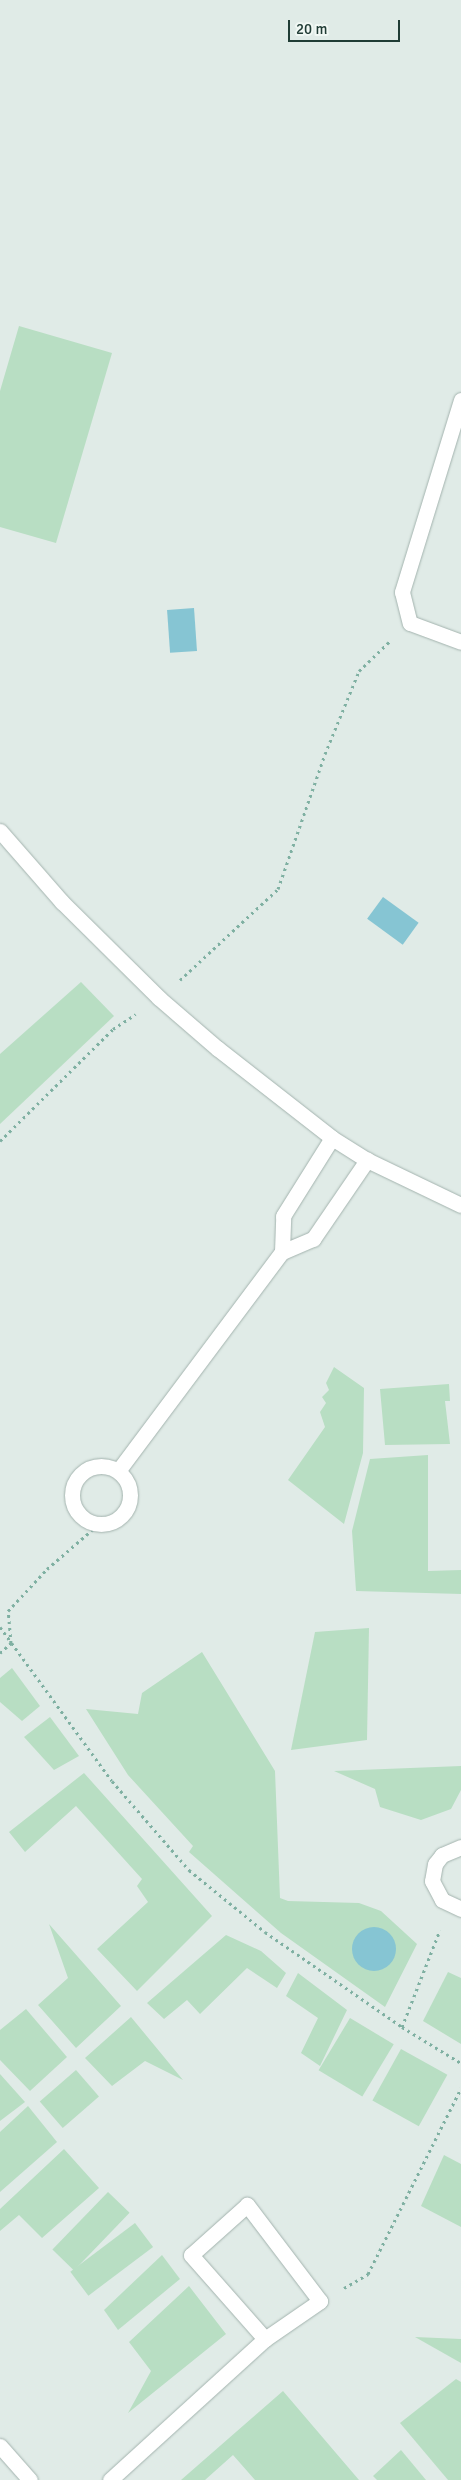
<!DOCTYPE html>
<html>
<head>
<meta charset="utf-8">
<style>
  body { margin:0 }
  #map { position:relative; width:461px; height:2480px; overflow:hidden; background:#e0ebe7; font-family:Signika,sans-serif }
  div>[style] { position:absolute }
  .green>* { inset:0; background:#b8dec3; transform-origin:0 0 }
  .water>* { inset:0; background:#86c5d3; transform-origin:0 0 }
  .round { border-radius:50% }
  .path>* { height:3px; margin-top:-1.5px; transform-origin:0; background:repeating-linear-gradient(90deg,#7fb0a2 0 2.5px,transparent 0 6.5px) }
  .roads { filter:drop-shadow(0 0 1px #a3b3ae) drop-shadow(0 0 1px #a3b3ae) }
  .minor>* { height:15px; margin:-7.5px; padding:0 7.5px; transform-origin:7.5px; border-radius:7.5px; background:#fff }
  .minor>.ring { margin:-7.5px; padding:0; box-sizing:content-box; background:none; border:15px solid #fff; border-radius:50% }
  span { translate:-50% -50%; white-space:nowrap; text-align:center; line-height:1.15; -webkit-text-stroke:4px #f1f8f4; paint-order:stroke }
  .scale { position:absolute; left:288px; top:20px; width:112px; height:22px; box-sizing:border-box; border:2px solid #203c35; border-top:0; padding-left:6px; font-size:15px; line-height:18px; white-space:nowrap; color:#203c35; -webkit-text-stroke:4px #f1f8f4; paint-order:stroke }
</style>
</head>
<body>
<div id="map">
  <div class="green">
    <i style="clip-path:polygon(19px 326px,112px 353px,56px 543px,0 527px,0 391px)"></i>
    <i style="clip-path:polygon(81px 982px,114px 1016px,0 1124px,0 1054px)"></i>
    <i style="clip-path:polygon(334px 1367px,364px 1388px,363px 1453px,344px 1524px,288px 1480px,325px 1427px,320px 1412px,326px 1403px,322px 1397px,329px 1390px,326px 1383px)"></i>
    <i style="clip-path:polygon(449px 1384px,450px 1401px,445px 1401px,450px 1444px,385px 1445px,380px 1389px)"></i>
    <i style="clip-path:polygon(428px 1455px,428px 1571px,461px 1570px,461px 1594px,356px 1591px,352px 1531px,370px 1459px)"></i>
    <i style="clip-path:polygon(369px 1628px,367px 1740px,291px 1750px,315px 1632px)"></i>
    <i style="clip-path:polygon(202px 1652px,275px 1771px,280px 1898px,288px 1901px,359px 1903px,381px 1911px,417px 1944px,385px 2007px,281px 1933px,189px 1852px,193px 1846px,128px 1775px,86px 1709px,138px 1714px,142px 1693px)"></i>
    <i style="clip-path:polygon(12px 1668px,40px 1706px,22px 1721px,0 1702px,0 1678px)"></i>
    <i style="clip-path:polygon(50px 1717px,79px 1756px,54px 1770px,24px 1737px)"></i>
    <i style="clip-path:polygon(461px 1766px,461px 1790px,451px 1809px,421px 1820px,380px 1807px,375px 1789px,334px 1771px)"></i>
    <i style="clip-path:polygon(84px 1773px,212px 1916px,137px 1991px,97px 1949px,148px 1902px,137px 1886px,142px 1879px,76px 1806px,25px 1852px,9px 1832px)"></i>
    <i style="clip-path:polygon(49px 1924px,121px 2006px,76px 2048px,38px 2005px,68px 1978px)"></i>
    <i style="clip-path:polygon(226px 1935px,261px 1951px,286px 1973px,277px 1988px,247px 1968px,200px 2014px,187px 2000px,164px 2019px,147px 2003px)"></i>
    <i style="clip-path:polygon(448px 1972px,461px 1978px,461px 2044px,423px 2021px)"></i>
    <i style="clip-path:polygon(298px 1973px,347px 2010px,320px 2066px,301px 2053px,318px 2018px,286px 1996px)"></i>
    <i style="clip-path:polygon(26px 2009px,67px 2057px,30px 2091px,0 2060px,0 2030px)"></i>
    <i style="clip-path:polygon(131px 2017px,183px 2080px,145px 2061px,112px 2086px,85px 2058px)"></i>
    <i style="left:350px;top:2018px;width:51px;height:61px;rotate:31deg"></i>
    <i style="left:401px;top:2049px;width:53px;height:59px;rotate:29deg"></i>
    <i style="left:76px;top:2070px;width:35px;height:48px;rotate:49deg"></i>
    <i style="clip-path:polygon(0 2074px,25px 2102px,0 2121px)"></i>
    <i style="clip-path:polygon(28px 2106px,57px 2142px,0 2192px,0 2132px)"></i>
    <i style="clip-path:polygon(64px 2149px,99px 2188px,42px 2238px,19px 2215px,0 2231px,0 2209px)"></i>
    <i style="clip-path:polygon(444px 2155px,461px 2164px,461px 2227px,421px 2206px)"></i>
    <i style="left:108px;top:2192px;width:30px;height:80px;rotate:44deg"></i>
    <i style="left:135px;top:2223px;width:30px;height:81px;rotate:53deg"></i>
    <i style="clip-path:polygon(162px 2255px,180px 2279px,118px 2330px,104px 2310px)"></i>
    <i style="clip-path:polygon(189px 2286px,226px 2334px,128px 2413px,151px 2371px,129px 2342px)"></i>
    <i style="clip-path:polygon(415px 2337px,461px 2339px,461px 2363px)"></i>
    <i style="clip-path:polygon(456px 2379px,461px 2382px,461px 2480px,448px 2480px,400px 2423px)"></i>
    <i style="clip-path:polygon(283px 2391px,359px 2480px,255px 2480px,233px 2455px,205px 2480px,181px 2480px)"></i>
    <i style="clip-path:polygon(401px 2450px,426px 2480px,377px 2480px,373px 2476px)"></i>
  </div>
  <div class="water">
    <i style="left:194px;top:608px;width:43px;height:27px;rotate:86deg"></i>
    <i style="left:383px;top:897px;width:44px;height:27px;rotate:36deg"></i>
    <i class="round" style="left:352px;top:1927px;width:44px;height:44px"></i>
  </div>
  <div class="path">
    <i style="left:180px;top:980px;width:134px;rotate:-42.9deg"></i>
    <i style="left:278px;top:889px;width:143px;rotate:-70.8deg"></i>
    <i style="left:325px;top:754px;width:90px;rotate:-67.7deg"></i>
    <i style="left:359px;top:671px;width:43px;rotate:-44.1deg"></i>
    <i style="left:0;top:1141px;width:159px;rotate:-44.7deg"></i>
    <i style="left:113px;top:1029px;width:27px;rotate:-33deg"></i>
    <i style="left:0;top:1627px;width:190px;rotate:54deg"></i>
    <i style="left:112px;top:1781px;width:118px;rotate:49.1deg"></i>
    <i style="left:189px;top:1870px;width:98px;rotate:39.2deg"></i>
    <i style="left:265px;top:1932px;width:167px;rotate:34.7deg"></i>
    <i style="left:402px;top:2027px;width:69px;rotate:31.4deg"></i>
    <i style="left:0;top:1653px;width:15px;rotate:-42deg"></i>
    <i style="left:11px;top:1643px;width:32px;rotate:-95deg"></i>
    <i style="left:8px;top:1611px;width:57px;rotate:-47.1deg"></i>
    <i style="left:47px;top:1569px;width:69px;rotate:-40.9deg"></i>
    <i style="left:402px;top:2027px;width:104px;rotate:-68.6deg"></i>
    <i style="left:344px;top:2288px;width:28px;rotate:-30deg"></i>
    <i style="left:368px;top:2274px;width:208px;rotate:-63.4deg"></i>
  </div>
  <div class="roads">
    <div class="minor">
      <i style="left:461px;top:400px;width:201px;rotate:107.1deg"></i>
      <i style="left:402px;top:592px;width:32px;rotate:76deg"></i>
      <i style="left:410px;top:623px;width:54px;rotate:20.4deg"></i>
      <i style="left:0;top:831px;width:94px;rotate:48.9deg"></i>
      <i style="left:62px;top:902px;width:136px;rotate:44.7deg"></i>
      <i style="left:159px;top:998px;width:77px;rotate:40.8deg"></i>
      <i style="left:217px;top:1048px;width:146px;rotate:38deg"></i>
      <i style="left:332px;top:1138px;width:41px;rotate:32.2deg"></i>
      <i style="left:367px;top:1160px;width:104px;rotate:25.6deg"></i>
      <i style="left:282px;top:1252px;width:36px;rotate:-88deg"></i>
      <i style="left:283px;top:1216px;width:92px;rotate:-57.9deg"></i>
      <i class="ring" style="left:72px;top:1466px;width:43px;height:43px"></i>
      <i style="left:118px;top:1471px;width:274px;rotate:-53.2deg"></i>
      <i style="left:282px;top:1252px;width:34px;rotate:-23deg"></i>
      <i style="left:313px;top:1239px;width:96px;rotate:-55.6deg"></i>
      <i style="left:461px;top:1847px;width:21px;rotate:157deg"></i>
      <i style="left:442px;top:1855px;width:11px;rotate:128deg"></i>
      <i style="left:435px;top:1864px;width:17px;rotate:100deg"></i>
      <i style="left:432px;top:1881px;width:21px;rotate:62deg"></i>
      <i style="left:442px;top:1900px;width:21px;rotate:25deg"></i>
      <i style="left:0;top:2446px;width:45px;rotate:48.6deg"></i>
      <i style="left:110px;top:2480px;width:210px;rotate:-42.3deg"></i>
      <i style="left:265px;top:2339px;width:67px;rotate:-34.6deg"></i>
      <i style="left:320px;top:2301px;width:121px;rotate:-127.2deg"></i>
      <i style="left:247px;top:2205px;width:75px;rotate:138.2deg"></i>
      <i style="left:191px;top:2255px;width:112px;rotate:48.6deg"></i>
    </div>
  </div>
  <div class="scale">20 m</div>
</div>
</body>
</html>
